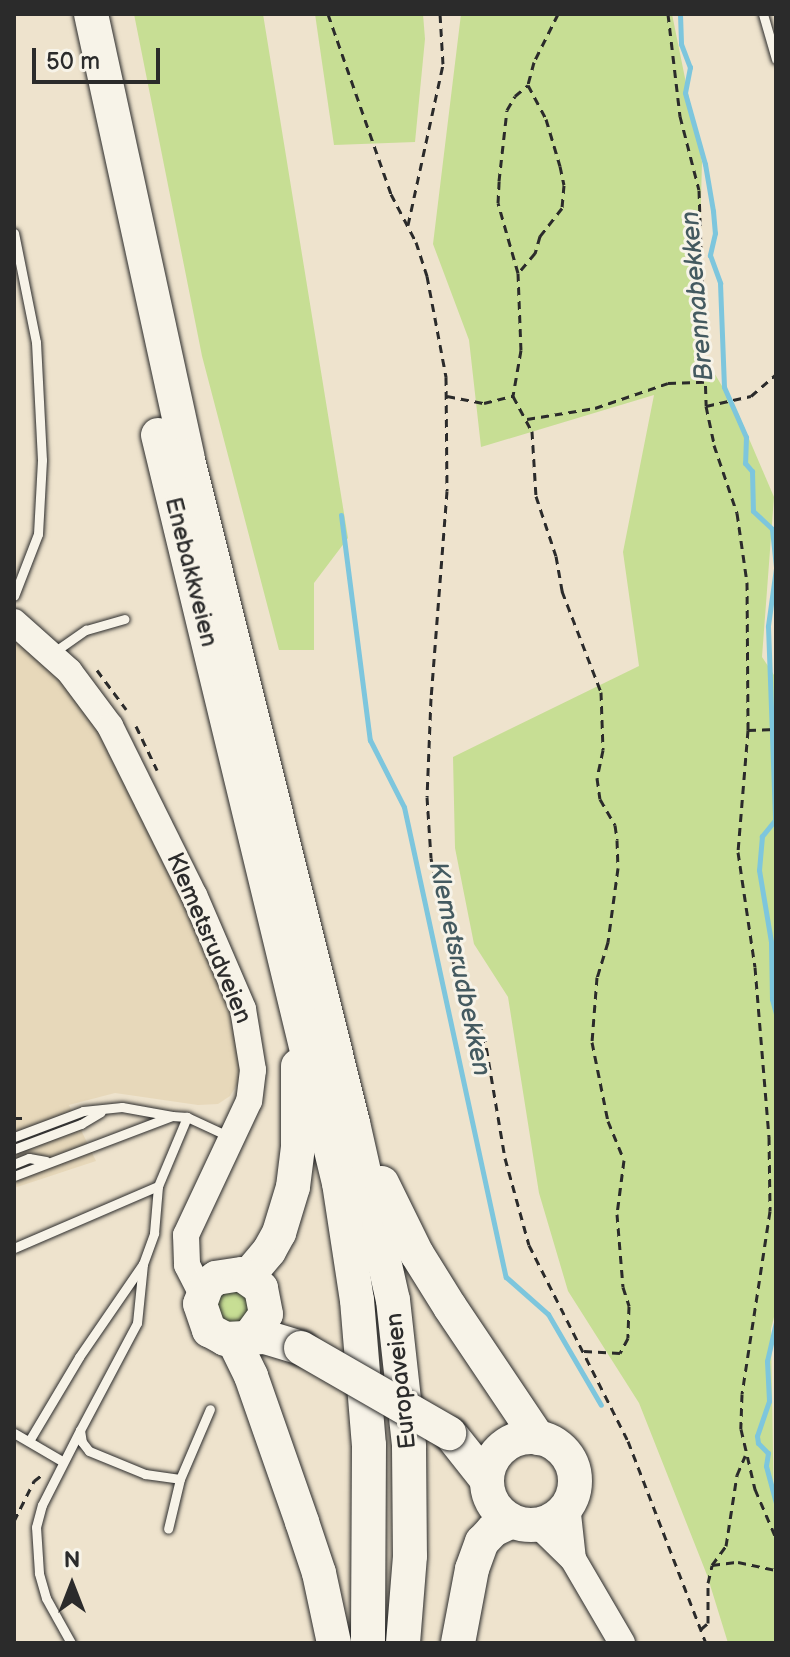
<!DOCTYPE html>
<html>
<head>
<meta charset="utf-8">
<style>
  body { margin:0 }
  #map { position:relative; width:790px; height:1657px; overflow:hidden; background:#eee3cd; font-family:"Balsamiq Sans",sans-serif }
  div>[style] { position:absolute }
  .built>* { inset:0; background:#e7d8ba }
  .green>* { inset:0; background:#c7de94 }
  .stream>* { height:5px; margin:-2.5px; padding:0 2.5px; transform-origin:2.5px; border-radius:2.5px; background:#7dc6dd }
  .path>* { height:3px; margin-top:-1.5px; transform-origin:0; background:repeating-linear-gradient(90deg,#2b2b2b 0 8px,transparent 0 14px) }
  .roads { filter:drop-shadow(0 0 2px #2b2b2b) drop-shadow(0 0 2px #2b2b2b) }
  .lane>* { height:9px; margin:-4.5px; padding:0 4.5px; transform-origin:4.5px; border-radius:4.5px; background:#f7f3e8 }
  .secondary>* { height:26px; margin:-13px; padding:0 13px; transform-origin:13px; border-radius:13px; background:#f7f3e8 }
  .highway>* { height:34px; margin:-17px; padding:0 17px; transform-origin:17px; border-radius:17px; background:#f7f3e8 }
  .highway>.ring { margin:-17px; padding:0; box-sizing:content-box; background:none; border:34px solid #f7f3e8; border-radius:50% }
  .bridges { filter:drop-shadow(0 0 2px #2b2b2b) drop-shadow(0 0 2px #2b2b2b) }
  .highway-bridge>* { height:34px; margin:-17px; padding:0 17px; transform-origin:17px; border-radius:17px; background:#f7f3e8 }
  span { translate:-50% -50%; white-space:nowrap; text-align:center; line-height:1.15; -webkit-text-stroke:6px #f7f3e8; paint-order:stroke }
  .street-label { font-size:24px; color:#2b2b2b }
  .water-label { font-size:26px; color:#445a60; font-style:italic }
  .frame { position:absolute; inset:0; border:16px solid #2b2b2b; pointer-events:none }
  .north { position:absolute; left:32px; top:1545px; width:80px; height:80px; -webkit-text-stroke:6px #f7f3e8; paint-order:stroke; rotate:0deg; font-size:22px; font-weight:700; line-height:32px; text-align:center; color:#2b2b2b }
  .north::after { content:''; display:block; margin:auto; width:28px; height:36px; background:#2b2b2b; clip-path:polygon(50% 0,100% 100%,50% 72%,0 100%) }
  .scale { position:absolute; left:32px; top:48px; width:128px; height:36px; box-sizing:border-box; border:4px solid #2b2b2b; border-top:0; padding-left:10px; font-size:24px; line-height:28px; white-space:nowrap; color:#2b2b2b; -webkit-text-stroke:6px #f7f3e8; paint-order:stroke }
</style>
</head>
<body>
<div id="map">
  <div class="built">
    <i style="clip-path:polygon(14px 637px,44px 663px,86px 707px,111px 747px,224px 986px,241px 1045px,240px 1080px,230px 1096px,218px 1104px,198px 1105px,115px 1093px,69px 1105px,96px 1161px,14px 1188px)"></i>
  </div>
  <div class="green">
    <i style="clip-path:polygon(134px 14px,263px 14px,348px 538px,314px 583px,314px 650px,279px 650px,202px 356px)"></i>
    <i style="clip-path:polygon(315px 14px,423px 14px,425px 39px,415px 142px,334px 145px)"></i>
    <i style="clip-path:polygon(461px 14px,672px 14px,702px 162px,697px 344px,738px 413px,774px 497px,762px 657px,776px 678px,776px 1309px,771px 1329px,776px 1643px,728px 1643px,707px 1575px,639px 1403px,568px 1291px,539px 1193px,508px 997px,474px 944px,455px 848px,453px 757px,639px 666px,623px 552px,654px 395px,481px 447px,469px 340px,433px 244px)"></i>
    <i style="clip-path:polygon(236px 1283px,241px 1285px,254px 1315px,228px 1329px,210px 1302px)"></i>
  </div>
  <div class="stream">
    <i style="left:680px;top:14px;width:30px;rotate:88deg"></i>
    <i style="left:681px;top:44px;width:25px;rotate:69deg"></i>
    <i style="left:690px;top:67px;width:26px;rotate:101deg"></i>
    <i style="left:685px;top:93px;width:74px;rotate:74.3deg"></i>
    <i style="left:705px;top:164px;width:48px;rotate:80.3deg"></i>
    <i style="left:713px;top:211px;width:22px;rotate:85deg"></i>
    <i style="left:715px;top:233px;width:23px;rotate:103deg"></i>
    <i style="left:710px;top:255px;width:30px;rotate:70deg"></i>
    <i style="left:720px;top:283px;width:104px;rotate:87.8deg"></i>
    <i style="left:724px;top:387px;width:55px;rotate:66.3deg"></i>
    <i style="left:746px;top:437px;width:26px;rotate:92deg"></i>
    <i style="left:745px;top:463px;width:11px;rotate:49deg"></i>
    <i style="left:752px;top:471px;width:40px;rotate:88.6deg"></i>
    <i style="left:753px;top:511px;width:26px;rotate:43deg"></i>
    <i style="left:772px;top:529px;width:38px;rotate:84deg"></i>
    <i style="left:341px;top:515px;width:227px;rotate:82.7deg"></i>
    <i style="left:370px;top:740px;width:75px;rotate:63.1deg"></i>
    <i style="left:404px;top:807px;width:481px;rotate:77.8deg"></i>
    <i style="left:506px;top:1277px;width:56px;rotate:41.4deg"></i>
    <i style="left:548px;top:1314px;width:105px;rotate:59.8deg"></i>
    <i style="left:776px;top:568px;width:59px;rotate:97.9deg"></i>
    <i style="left:768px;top:626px;width:194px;rotate:87.9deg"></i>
    <i style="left:775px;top:820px;width:21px;rotate:129deg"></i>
    <i style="left:762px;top:836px;width:34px;rotate:95deg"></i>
    <i style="left:759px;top:870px;width:73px;rotate:80.5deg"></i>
    <i style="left:771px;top:942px;width:57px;rotate:89deg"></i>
    <i style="left:772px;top:999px;width:16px;rotate:75deg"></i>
    <i style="left:776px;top:1322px;width:40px;rotate:103deg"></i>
    <i style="left:767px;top:1361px;width:40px;rotate:87.1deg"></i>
    <i style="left:769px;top:1401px;width:37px;rotate:109deg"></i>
    <i style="left:757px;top:1436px;width:7px;rotate:82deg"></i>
    <i style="left:758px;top:1443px;width:14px;rotate:45deg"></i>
    <i style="left:768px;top:1453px;width:13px;rotate:99deg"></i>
    <i style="left:766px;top:1466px;width:38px;rotate:75deg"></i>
  </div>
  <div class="path">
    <i style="left:328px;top:14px;width:191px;rotate:70.7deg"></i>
    <i style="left:391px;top:194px;width:54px;rotate:62.5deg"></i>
    <i style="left:416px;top:242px;width:36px;rotate:72deg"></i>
    <i style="left:427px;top:276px;width:103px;rotate:79.3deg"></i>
    <i style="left:446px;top:377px;width:114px;rotate:89.5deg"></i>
    <i style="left:447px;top:491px;width:208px;rotate:94.4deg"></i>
    <i style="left:431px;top:698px;width:99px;rotate:92.3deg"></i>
    <i style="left:427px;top:797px;width:61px;rotate:86.2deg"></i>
    <i style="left:431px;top:858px;width:73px;rotate:79deg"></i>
    <i style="left:445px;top:930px;width:42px;rotate:75deg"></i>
    <i style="left:456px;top:971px;width:69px;rotate:66deg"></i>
    <i style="left:484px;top:1034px;width:126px;rotate:80.4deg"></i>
    <i style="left:505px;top:1158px;width:90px;rotate:74.6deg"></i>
    <i style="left:529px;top:1245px;width:220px;rotate:63.2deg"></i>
    <i style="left:628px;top:1441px;width:217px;rotate:68.9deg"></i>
    <i style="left:558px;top:14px;width:54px;rotate:116.6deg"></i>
    <i style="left:534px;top:62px;width:24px;rotate:105deg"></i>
    <i style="left:528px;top:85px;width:38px;rotate:62deg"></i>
    <i style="left:546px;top:119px;width:49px;rotate:73.4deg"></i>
    <i style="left:560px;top:166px;width:19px;rotate:78deg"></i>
    <i style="left:564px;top:185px;width:23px;rotate:95deg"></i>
    <i style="left:562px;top:208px;width:36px;rotate:128deg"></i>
    <i style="left:540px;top:236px;width:18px;rotate:106deg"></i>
    <i style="left:535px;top:253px;width:26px;rotate:130deg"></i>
    <i style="left:518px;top:273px;width:77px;rotate:87.8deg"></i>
    <i style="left:521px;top:350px;width:47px;rotate:99.9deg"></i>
    <i style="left:513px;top:396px;width:40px;rotate:62deg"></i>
    <i style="left:532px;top:431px;width:65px;rotate:86.5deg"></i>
    <i style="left:536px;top:496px;width:63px;rotate:71.6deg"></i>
    <i style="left:556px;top:556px;width:36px;rotate:80deg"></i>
    <i style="left:562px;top:591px;width:108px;rotate:68.9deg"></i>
    <i style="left:601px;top:692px;width:58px;rotate:88deg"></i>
    <i style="left:603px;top:750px;width:29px;rotate:102deg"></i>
    <i style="left:597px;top:778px;width:21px;rotate:82deg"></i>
    <i style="left:600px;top:799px;width:30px;rotate:60deg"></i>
    <i style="left:615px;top:825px;width:15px;rotate:82deg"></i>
    <i style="left:617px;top:840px;width:28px;rotate:88deg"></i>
    <i style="left:618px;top:868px;width:75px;rotate:97.7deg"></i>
    <i style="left:608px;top:942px;width:37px;rotate:107deg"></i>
    <i style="left:597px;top:977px;width:65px;rotate:94.4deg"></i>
    <i style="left:592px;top:1042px;width:81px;rotate:78.6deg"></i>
    <i style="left:608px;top:1121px;width:42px;rotate:67.7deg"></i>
    <i style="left:624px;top:1160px;width:54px;rotate:97.4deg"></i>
    <i style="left:617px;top:1214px;width:73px;rotate:85.3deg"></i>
    <i style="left:623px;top:1287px;width:20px;rotate:72deg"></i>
    <i style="left:629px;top:1306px;width:32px;rotate:92deg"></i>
    <i style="left:628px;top:1338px;width:17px;rotate:118deg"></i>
    <i style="left:620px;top:1353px;width:36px;rotate:-177deg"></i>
    <i style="left:668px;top:14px;width:103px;rotate:83.3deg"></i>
    <i style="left:680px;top:116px;width:76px;rotate:75.6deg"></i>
    <i style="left:699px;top:190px;width:216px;rotate:88.1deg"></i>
    <i style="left:706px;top:406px;width:40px;rotate:78deg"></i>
    <i style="left:714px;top:445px;width:72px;rotate:71.3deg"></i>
    <i style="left:737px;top:513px;width:70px;rotate:81.8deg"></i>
    <i style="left:747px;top:582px;width:148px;rotate:89.6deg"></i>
    <i style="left:748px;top:730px;width:122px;rotate:94.7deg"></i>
    <i style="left:738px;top:852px;width:116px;rotate:81.6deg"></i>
    <i style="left:755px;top:967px;width:171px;rotate:85.3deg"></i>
    <i style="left:769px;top:1137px;width:74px;rotate:89.2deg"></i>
    <i style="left:770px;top:1211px;width:185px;rotate:98.7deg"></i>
    <i style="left:742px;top:1394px;width:35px;rotate:92deg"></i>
    <i style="left:741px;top:1429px;width:62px;rotate:76.9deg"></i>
    <i style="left:755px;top:1489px;width:53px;rotate:66.8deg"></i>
    <i style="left:408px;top:225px;width:165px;rotate:-77.7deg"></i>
    <i style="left:443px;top:64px;width:50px;rotate:-93.4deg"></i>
    <i style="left:518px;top:273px;width:73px;rotate:-105.9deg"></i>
    <i style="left:498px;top:203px;width:22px;rotate:-87deg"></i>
    <i style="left:499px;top:181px;width:71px;rotate:-83.6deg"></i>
    <i style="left:507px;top:110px;width:16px;rotate:-60deg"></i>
    <i style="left:515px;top:96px;width:17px;rotate:-40deg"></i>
    <i style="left:447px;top:396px;width:38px;rotate:11deg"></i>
    <i style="left:484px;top:403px;width:30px;rotate:-14deg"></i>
    <i style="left:706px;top:406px;width:46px;rotate:-12.5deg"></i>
    <i style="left:751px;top:396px;width:33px;rotate:-41deg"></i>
    <i style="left:527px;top:419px;width:69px;rotate:-9.2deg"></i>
    <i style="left:595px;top:408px;width:77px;rotate:-18.9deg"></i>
    <i style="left:668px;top:383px;width:37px;rotate:-2deg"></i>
    <i style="left:97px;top:670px;width:49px;rotate:53.4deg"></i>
    <i style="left:136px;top:726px;width:49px;rotate:64.5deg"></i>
    <i style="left:748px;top:730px;width:28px;rotate:-2deg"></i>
    <i style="left:14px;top:1118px;width:12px"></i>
    <i style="left:14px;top:1521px;width:45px;rotate:-63.4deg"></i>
    <i style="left:34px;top:1481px;width:11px;rotate:-38deg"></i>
    <i style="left:712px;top:1565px;width:24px;rotate:-54deg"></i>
    <i style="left:726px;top:1546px;width:72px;rotate:-81.2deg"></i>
    <i style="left:737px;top:1475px;width:21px;rotate:-67deg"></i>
    <i style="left:701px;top:1629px;width:9px;rotate:-41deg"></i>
    <i style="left:708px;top:1623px;width:40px;rotate:-90deg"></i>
    <i style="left:708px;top:1583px;width:18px;rotate:-77deg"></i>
    <i style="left:712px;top:1565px;width:26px;rotate:-7deg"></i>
    <i style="left:738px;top:1562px;width:39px;rotate:12deg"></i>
  </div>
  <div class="roads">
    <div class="lane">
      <i style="left:763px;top:14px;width:47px;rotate:73.9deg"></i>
      <i style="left:14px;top:233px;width:111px;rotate:78.6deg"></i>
      <i style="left:36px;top:342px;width:118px;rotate:87.1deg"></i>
      <i style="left:42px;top:460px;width:74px;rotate:93.1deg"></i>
      <i style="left:38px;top:534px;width:66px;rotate:111.2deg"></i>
      <i style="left:54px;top:652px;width:39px;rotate:-35deg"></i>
      <i style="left:86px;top:630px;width:40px;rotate:-16deg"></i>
      <i style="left:14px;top:1137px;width:74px;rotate:-20.6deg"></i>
      <i style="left:83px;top:1111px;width:39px;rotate:-6deg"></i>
      <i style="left:122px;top:1107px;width:51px;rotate:10.2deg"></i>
      <i style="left:14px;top:1149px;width:72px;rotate:-20.5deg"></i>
      <i style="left:81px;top:1124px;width:23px;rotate:-31deg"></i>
      <i style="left:14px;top:1164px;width:16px;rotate:-22deg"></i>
      <i style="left:29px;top:1158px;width:17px;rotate:10deg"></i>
      <i style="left:14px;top:1176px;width:169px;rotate:-20.8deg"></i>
      <i style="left:172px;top:1116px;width:15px;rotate:4deg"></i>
      <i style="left:187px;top:1117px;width:47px;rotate:24.9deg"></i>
      <i style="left:14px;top:1248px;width:157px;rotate:-23.3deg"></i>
      <i style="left:143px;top:1264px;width:59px;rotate:95.8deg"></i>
      <i style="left:137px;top:1323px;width:121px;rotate:118deg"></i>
      <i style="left:80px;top:1430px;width:12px;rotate:81deg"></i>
      <i style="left:82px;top:1442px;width:11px;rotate:52deg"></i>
      <i style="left:89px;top:1451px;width:61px;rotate:22.3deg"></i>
      <i style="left:145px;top:1474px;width:35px;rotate:8deg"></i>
      <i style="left:180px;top:1479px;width:51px;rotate:103.5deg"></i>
      <i style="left:14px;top:1433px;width:56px;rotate:30.3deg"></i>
      <i style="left:29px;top:1441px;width:98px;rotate:-59.2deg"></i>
      <i style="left:79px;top:1357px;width:113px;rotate:-55.5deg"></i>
      <i style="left:143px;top:1264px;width:33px;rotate:-70deg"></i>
      <i style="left:154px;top:1233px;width:47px;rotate:-85.1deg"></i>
      <i style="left:158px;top:1186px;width:75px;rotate:-67.2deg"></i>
      <i style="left:180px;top:1479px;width:76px;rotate:-66.8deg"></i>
      <i style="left:71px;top:1643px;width:51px;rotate:-119.1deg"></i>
      <i style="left:46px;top:1598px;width:26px;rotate:-106deg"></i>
      <i style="left:39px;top:1573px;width:46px;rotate:-93.7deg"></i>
      <i style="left:36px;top:1527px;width:23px;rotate:-75deg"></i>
      <i style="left:42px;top:1505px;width:84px;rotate:-63.1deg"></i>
    </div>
    <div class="secondary">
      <i style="left:14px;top:622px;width:74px;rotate:41.7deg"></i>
      <i style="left:69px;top:671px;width:69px;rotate:53.3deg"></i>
      <i style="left:110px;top:726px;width:189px;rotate:63.6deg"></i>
      <i style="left:194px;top:895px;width:124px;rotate:66.7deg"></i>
      <i style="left:243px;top:1009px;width:62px;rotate:80.7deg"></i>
      <i style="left:253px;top:1070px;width:31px;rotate:97deg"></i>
      <i style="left:249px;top:1101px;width:148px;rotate:115.2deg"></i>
      <i style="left:186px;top:1235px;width:30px;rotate:88deg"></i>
      <i style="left:187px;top:1265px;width:34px;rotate:63deg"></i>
      <i style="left:567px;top:1505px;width:54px;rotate:83.7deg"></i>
      <i style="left:537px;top:1524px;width:50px;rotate:44.2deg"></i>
      <i style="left:573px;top:1559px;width:97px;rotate:59.7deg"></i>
    </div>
    <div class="highway">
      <i style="left:91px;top:14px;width:452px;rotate:77.7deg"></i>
      <i style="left:187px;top:456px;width:687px;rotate:76.02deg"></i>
      <i style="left:353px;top:1123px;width:181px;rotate:77.3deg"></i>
      <i style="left:393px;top:1300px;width:147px;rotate:83.7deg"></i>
      <i style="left:409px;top:1446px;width:110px;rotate:89.5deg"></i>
      <i style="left:410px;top:1556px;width:87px;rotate:94.6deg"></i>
      <i style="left:158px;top:435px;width:770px;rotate:76.4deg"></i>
      <i style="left:339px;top:1183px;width:118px;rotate:81.3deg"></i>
      <i style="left:357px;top:1300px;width:145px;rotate:85.3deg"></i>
      <i style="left:369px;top:1445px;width:198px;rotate:90.3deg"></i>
      <i style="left:382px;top:1183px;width:79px;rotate:63.8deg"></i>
      <i style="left:417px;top:1254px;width:62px;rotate:58.1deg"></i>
      <i style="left:450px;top:1307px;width:158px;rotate:56.1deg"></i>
      <i style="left:248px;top:1276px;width:33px;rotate:-50deg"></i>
      <i style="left:269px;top:1251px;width:21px;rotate:-61deg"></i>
      <i style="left:279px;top:1233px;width:48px;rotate:-73.1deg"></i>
      <i style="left:293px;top:1187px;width:40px;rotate:-82.9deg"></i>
      <i style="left:298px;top:1147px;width:81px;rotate:-90deg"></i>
      <i style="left:250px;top:1336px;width:27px;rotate:-54deg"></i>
      <i style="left:266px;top:1314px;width:26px;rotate:-101deg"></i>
      <i style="left:261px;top:1288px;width:24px;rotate:-145deg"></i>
      <i style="left:241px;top:1274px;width:25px;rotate:171deg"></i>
      <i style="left:216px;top:1278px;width:11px;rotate:142deg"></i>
      <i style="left:207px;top:1285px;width:20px;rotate:110deg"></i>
      <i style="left:200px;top:1304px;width:28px;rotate:71deg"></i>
      <i style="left:209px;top:1330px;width:18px;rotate:29deg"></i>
      <i style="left:225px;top:1339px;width:40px;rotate:-2.9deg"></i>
      <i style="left:265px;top:1337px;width:38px;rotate:17deg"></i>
      <i style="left:234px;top:1341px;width:39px;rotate:64deg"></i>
      <i style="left:251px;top:1376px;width:155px;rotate:70.7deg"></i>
      <i style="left:302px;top:1522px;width:54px;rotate:71.6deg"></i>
      <i style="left:319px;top:1573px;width:72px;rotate:77.9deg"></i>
      <i style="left:452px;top:1436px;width:56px;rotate:51.5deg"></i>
      <i class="ring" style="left:487px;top:1437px;width:54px;height:54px"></i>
      <i style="left:458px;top:1643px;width:75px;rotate:-79.3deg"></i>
      <i style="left:472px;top:1569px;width:29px;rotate:-70deg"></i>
      <i style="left:482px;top:1542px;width:16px;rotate:-47deg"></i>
      <i style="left:493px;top:1530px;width:21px;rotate:-25deg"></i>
    </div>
  </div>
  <div class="bridges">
    <div class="highway-bridge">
      <i style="left:301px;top:1348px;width:171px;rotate:29.9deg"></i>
    </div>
  </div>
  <div class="street-label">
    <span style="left:191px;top:572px;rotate:76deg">Enebakkveien</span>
    <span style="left:209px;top:938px;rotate:67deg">Klemetsrudveien</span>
    <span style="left:401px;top:1381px;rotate:-96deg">Europaveien</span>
  </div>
  <div class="water-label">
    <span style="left:698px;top:296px;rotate:-95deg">Brennabekken</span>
    <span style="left:459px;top:969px;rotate:78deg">Klemetsrudbekken</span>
  </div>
  <div class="frame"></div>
  <div class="north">N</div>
  <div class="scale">50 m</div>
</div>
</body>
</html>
